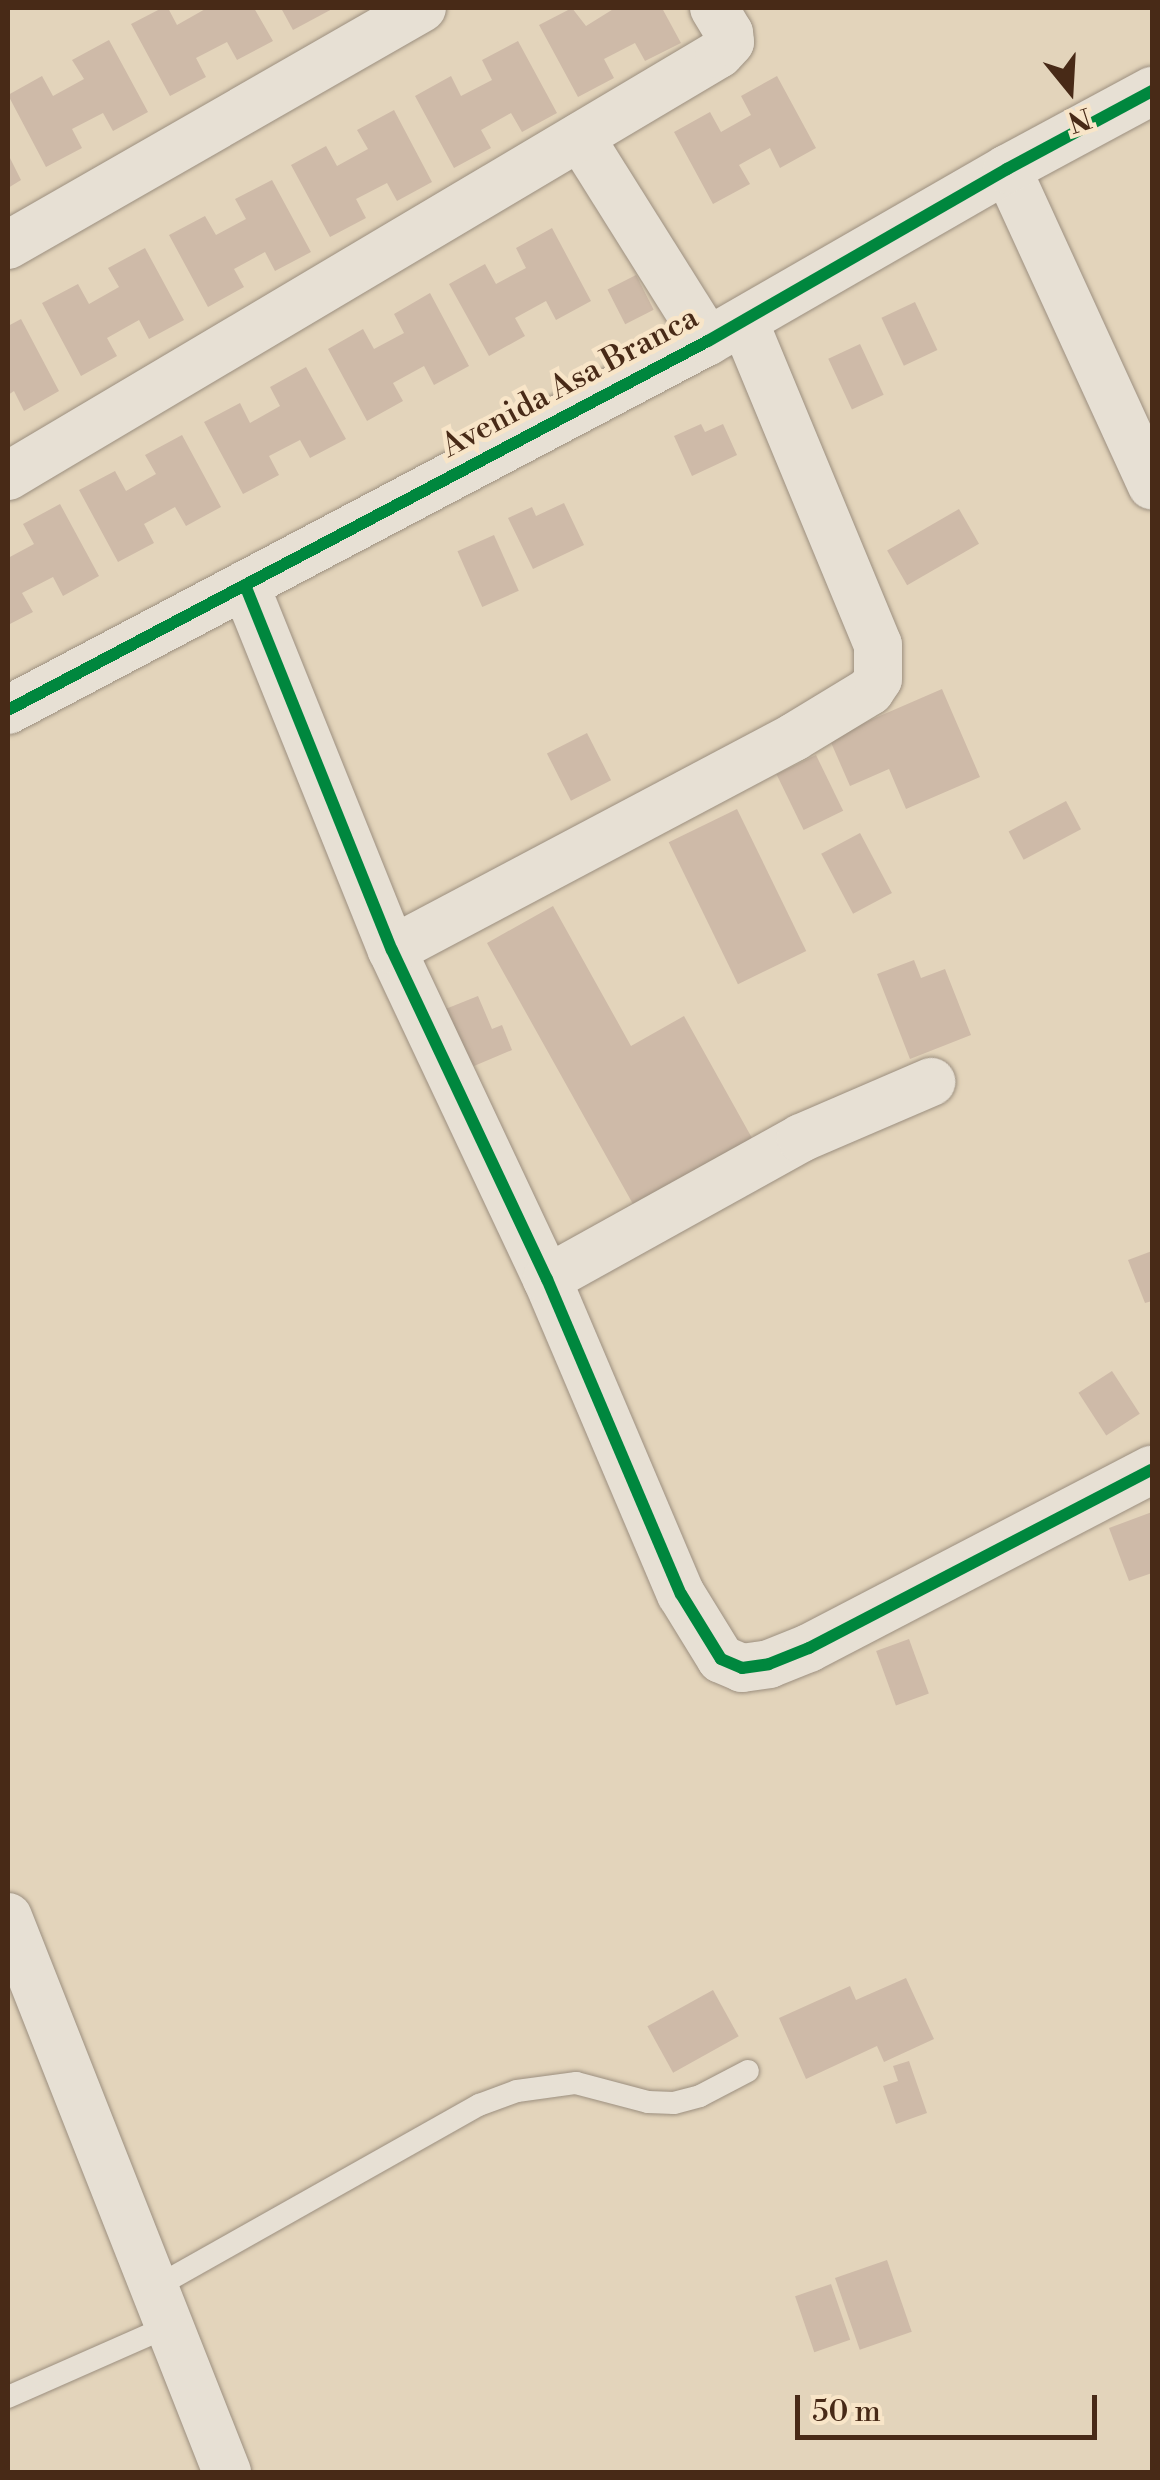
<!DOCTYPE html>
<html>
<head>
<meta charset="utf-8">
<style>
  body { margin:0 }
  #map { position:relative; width:1160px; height:2480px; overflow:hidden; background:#e3d4bb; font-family:"Libre Bodoni",serif }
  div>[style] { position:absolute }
  .building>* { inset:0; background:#cebaa8; transform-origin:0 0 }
  .roads { filter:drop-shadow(0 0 2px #9c8f7f) drop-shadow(0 0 2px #9c8f7f) }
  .lane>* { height:22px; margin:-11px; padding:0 11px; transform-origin:11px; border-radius:11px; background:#e7e0d4 }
  .street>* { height:48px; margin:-24px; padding:0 24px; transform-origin:24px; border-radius:24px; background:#e7e0d4 }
  .cycleway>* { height:12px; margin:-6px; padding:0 6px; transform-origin:6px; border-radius:6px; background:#00873e }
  span { translate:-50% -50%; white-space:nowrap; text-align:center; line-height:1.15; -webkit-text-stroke:9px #f8e5c8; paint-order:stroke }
  .street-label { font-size:32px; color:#482a17 }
  .frame { position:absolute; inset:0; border:10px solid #482a17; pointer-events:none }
  .north { position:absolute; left:1020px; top:40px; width:100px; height:100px; -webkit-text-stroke:8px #f8e5c8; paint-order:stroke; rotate:162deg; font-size:28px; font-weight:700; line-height:40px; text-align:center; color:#482a17 }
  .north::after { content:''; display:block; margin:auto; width:35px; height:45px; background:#482a17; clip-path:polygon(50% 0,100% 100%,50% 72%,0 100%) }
  .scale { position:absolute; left:795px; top:2395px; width:302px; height:45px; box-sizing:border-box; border:5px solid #482a17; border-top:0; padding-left:12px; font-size:30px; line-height:35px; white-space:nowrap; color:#482a17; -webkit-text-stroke:8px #f8e5c8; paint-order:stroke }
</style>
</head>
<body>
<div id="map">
  <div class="building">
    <i style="clip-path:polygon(162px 8px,168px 8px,177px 25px,207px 8px,254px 8px,273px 41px,237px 60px,227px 42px,196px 58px,206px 77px,170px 96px,131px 24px)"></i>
    <i style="clip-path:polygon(281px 8px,334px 8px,293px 30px)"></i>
    <i style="clip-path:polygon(572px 8px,586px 26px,615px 8px,662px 8px,681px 43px,645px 61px,635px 43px,604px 59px,614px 78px,578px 97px,539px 25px)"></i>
    <i style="clip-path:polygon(109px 40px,148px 112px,113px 131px,103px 113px,72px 129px,82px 148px,46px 167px,8px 95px,42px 76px,53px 96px,84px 79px,72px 60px)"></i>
    <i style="clip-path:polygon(518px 41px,557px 113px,522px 132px,511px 113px,481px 130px,491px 148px,454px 168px,415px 96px,451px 76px,461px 96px,492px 80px,482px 60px)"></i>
    <i style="clip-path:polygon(777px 76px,816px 148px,780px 168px,770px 148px,739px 165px,750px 184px,713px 204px,674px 132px,710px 112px,721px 132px,751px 115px,741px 96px)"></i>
    <i style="clip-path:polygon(394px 110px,432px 182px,397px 201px,387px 183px,356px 199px,366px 218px,330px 237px,291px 165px,326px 146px,337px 166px,368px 149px,357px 130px)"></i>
    <i style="clip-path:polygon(8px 154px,21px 180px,8px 188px)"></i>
    <i style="clip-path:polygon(272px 180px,311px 252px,275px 271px,265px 252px,234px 269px,244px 287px,208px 307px,169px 235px,205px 216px,216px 235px,246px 219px,235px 199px)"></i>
    <i style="clip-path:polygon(552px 228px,591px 301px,556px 320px,546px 301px,515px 318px,525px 336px,489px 356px,449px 284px,485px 264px,496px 284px,526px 268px,516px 248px)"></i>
    <i style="clip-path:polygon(145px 248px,184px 320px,149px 339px,139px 320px,107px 338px,117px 356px,81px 376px,42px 303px,78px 284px,89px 304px,119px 287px,108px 268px)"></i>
    <i style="left:636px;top:275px;width:39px;height:32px;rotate:63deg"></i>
    <i style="clip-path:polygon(430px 293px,469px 366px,434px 385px,424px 366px,393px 383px,403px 401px,367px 421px,328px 349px,363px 329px,374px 349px,404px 333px,394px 314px)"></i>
    <i style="left:915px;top:302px;width:53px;height:37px;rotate:65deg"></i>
    <i style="clip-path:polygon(21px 319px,59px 391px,24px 411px,14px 391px,8px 395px,8px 326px)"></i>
    <i style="left:860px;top:344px;width:56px;height:35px;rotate:65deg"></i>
    <i style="clip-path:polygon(306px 367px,346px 439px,310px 458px,300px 440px,269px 456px,279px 475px,243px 494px,204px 422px,240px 403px,250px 423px,280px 406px,270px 387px)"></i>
    <i style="clip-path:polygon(701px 424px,705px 432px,723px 424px,737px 455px,692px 476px,674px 436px)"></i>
    <i style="clip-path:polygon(182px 435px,221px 507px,186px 526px,175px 507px,144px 524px,154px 543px,118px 562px,79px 490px,115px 471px,126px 491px,156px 474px,145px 455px)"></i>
    <i style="clip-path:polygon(564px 503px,584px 545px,533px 569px,508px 518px,532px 507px,536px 516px)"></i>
    <i style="clip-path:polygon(60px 504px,99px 576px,63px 596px,53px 577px,22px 593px,33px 612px,8px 625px,8px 558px,34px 544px,23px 524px)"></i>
    <i style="left:959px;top:509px;width:40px;height:83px;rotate:60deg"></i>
    <i style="left:494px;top:535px;width:61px;height:40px;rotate:66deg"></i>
    <i style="clip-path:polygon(942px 689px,980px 777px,906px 809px,889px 769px,850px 786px,829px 738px)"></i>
    <i style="left:587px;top:733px;width:53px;height:45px;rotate:63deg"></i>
    <i style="left:816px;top:755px;width:62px;height:44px;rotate:64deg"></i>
    <i style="left:1066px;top:801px;width:32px;height:65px;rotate:62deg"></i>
    <i style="left:737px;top:809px;width:158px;height:76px;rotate:64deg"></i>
    <i style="left:860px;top:833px;width:68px;height:44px;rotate:62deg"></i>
    <i style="clip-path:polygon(553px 906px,631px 1046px,684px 1016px,757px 1147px,638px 1213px,487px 943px)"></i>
    <i style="clip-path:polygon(914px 960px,921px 978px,945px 969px,971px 1035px,910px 1059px,877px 974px)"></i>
    <i style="clip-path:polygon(478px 996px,492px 1029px,502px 1025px,512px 1050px,467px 1069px,443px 1010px)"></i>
    <i style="clip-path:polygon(1152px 1251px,1152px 1301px,1145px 1303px,1128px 1260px)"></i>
    <i style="left:1112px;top:1371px;width:51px;height:40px;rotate:57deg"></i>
    <i style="clip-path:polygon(1152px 1512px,1152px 1573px,1129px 1581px,1109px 1528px)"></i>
    <i style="left:909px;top:1639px;width:58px;height:35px;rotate:70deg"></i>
    <i style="clip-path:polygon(906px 1978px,934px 2039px,884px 2062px,877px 2046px,806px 2079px,779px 2018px,850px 1986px,856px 2000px)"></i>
    <i style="left:713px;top:1990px;width:53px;height:75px;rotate:61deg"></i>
    <i style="clip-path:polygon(909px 2061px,927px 2113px,896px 2124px,883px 2086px,898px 2081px,893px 2066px)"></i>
    <i style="left:887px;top:2260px;width:76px;height:55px;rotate:71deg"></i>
    <i style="left:831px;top:2284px;width:59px;height:38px;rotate:71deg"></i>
  </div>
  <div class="roads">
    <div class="lane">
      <i style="left:154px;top:2288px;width:373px;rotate:-29.4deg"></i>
      <i style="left:479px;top:2105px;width:40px;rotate:-20.2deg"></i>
      <i style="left:517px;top:2091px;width:60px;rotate:-7.7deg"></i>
      <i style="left:576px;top:2083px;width:74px;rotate:14.8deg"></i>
      <i style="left:648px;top:2102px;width:26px;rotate:2deg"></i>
      <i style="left:674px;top:2103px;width:27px;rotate:-15deg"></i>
      <i style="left:700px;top:2096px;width:54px;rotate:-27.5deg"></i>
      <i style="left:8px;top:2397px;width:176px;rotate:-23.8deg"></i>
    </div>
    <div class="street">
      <i style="left:580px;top:137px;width:241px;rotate:57.9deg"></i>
      <i style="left:1007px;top:169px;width:348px;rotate:65.4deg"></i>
      <i style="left:8px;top:245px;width:477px;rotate:-29.8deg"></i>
      <i style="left:8px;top:476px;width:827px;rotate:-30.69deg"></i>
      <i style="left:719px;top:54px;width:16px;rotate:-47deg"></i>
      <i style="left:730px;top:42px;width:9px;rotate:-96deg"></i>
      <i style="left:729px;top:33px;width:29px;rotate:-121deg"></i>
      <i style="left:245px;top:585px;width:393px;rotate:68.1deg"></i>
      <i style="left:392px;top:950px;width:364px;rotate:64.8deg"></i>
      <i style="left:547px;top:1279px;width:342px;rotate:67deg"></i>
      <i style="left:681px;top:1594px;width:76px;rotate:58.4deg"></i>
      <i style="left:721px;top:1659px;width:23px;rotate:23deg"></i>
      <i style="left:742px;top:1668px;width:27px;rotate:-8deg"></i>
      <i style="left:769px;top:1664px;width:43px;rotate:-21.8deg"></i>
      <i style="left:809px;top:1648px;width:386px;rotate:-27.5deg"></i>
      <i style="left:8px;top:710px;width:791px;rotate:-27.8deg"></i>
      <i style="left:708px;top:341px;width:345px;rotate:-29.9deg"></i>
      <i style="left:1007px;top:169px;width:165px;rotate:-28.3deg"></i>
      <i style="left:392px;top:950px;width:455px;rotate:-27.9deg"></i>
      <i style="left:794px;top:737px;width:89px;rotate:-31.2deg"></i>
      <i style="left:870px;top:691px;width:14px;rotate:-56deg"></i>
      <i style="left:878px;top:679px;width:34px;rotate:-90deg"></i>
      <i style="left:878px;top:645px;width:350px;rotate:-112.5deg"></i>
      <i style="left:547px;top:1279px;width:291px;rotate:-29deg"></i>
      <i style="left:801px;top:1138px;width:142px;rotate:-23.3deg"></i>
      <i style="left:8px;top:1917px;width:597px;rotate:68.47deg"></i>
    </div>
  </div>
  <div class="cycleway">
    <i style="left:245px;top:585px;width:393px;rotate:68.1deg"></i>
    <i style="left:392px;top:950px;width:364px;rotate:64.8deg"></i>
    <i style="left:547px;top:1279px;width:342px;rotate:67deg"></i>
    <i style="left:681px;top:1594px;width:76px;rotate:58.4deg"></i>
    <i style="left:721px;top:1659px;width:23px;rotate:23deg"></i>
    <i style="left:742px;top:1668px;width:27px;rotate:-8deg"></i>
    <i style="left:769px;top:1664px;width:43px;rotate:-21.8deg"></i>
    <i style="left:809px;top:1648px;width:386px;rotate:-27.5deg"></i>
    <i style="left:8px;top:710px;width:791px;rotate:-27.8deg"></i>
    <i style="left:708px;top:341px;width:345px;rotate:-29.9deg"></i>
    <i style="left:1007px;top:169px;width:165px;rotate:-28.3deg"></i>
  </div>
  <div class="street-label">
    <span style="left:570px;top:382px;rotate:-28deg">Avenida Asa Branca</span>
  </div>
  <div class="frame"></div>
  <div class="north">N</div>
  <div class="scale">50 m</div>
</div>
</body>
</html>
